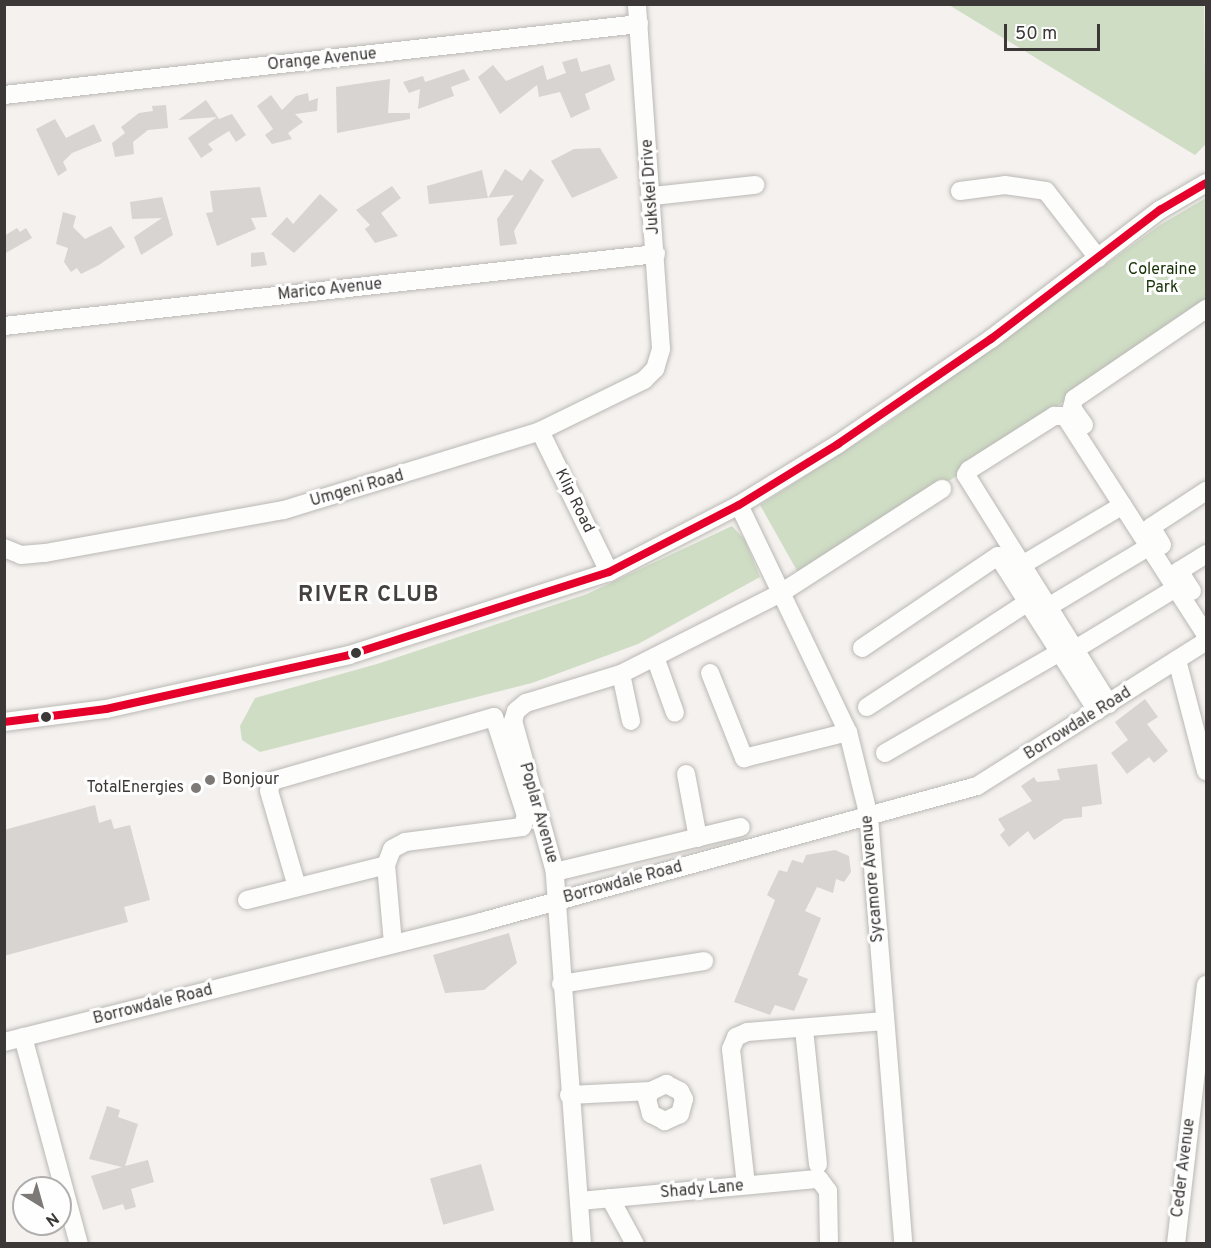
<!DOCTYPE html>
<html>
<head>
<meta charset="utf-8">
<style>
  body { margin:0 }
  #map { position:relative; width:1211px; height:1248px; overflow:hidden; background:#f4f1ee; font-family:Overpass,sans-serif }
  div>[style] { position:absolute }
  .green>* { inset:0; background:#cfddc4 }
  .building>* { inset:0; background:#d7d4d2; transform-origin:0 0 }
  .roads { filter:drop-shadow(0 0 2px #bab8b5) drop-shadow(0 0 2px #bab8b5) }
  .minor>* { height:18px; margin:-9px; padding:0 9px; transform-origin:9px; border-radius:9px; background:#fdfdfc }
  .bus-1>* { height:8px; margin:-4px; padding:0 4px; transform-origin:4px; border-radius:4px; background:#e4002b }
  .dots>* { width:16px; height:16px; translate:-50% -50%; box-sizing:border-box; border:3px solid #fefefe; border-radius:50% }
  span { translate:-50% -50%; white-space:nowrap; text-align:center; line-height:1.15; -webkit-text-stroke:6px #fefefe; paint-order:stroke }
  .street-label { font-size:16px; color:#3b3837 }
  .park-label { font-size:16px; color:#183105 }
  .poi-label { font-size:16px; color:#3b3837 }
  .left { translate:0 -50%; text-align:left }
  .right { translate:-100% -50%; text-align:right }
  .district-label { font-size:22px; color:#45403d; font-weight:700; letter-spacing:1.5px }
  .frame { position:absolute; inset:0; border:6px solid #3b3837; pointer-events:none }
  .north { position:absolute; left:12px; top:1176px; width:60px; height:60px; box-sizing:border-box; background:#fefefe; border:2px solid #b0afae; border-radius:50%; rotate:143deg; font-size:16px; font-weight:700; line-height:24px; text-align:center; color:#3b3837 }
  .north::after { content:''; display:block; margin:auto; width:21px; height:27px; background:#7c7977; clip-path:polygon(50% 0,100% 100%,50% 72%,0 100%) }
  .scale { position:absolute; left:1004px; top:24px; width:96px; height:27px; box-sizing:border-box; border:3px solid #3b3837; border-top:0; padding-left:8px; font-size:18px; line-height:21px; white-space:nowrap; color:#3b3837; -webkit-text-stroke:4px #fefefe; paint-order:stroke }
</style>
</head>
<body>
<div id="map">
  <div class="green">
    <i style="clip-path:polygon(949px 5px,1204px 5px,1206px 144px,1195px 155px)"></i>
    <i style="clip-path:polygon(1206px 198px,1206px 303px,955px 477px,800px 576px,760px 505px,885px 425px,1160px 225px)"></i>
    <i style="clip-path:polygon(732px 526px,745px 540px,760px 577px,638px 644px,532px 683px,260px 752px,242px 740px,240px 726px,255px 698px,377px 664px,587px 594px)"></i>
  </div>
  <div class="building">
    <i style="clip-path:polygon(577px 58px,581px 72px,610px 64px,615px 80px,585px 94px,590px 109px,571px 118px,560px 92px,539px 97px,537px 85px,500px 114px,478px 77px,493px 65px,506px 81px,543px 65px,547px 80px,566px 73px,562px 62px)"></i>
    <i style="clip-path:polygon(464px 69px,470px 80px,451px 87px,454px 96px,418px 109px,420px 89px,409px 93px,403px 82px,423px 76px,425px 82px)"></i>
    <i style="clip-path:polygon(390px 79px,388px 113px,410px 113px,410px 119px,337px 133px,336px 87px)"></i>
    <i style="clip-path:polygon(308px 93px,309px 101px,318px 98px,317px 111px,295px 114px,303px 122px,288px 133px,292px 139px,272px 144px,265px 135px,273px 129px,257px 106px,271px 95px,282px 110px,296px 96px)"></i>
    <i style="clip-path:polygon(206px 100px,219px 119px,232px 114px,246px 135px,236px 142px,229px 131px,208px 144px,213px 150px,201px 158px,188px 138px,217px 117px,178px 120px)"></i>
    <i style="clip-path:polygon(166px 105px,168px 128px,148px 130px,133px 142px,134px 154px,115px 157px,112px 143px,125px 133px,121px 127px,139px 113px,153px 111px,152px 106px)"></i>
    <i style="clip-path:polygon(55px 119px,66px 138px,94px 124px,102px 141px,72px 153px,63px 162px,67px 170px,58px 176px,36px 129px)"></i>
    <i style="clip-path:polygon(600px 148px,618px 178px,572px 198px,551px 161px,574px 149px)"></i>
    <i style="clip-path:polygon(505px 169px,522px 181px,530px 169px,544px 180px,514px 231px,517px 244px,500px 246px,497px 219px,514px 195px,429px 204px,427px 186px,482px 170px,488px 198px)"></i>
    <i style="clip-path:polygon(392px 186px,401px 198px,381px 213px,398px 236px,375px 243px,365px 229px,370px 225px,356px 210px)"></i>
    <i style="clip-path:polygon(260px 187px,267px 217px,251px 218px,256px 229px,217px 246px,206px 213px,213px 212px,210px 191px)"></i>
    <i style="clip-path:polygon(320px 194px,338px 210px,294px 253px,271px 234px,287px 217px,293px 224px)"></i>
    <i style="clip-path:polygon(162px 197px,173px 235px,141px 255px,134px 237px,162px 218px,132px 219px,130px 202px)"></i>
    <i style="clip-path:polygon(63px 212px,76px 216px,73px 227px,85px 239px,111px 226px,125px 247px,99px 265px,81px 274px,77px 268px,71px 272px,64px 262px,68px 248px,56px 244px)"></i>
    <i style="clip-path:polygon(17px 228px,20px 232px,26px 228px,32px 238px,4px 254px,4px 236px)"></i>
    <i style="clip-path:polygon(264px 252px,267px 265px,251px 267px,251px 253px)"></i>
    <i style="clip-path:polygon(1145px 699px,1158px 717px,1147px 724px,1168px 751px,1154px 763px,1149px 757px,1127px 774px,1111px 753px,1128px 740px,1115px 722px)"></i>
    <i style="clip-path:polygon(1097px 764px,1102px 804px,1082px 807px,1082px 817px,1064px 819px,1034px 840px,1028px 831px,1009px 847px,1000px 835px,1005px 830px,998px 819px,1032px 801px,1021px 786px,1034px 777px,1037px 782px,1060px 780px,1057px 769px)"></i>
    <i style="clip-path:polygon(95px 805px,99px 823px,111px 819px,114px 829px,130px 825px,150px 900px,124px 907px,128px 922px,4px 956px,4px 830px)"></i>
    <i style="clip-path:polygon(835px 850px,849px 856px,851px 872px,844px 882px,836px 879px,833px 893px,817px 887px,805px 911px,821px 918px,798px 975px,808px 979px,794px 1011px,775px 1005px,770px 1015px,734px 1002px,775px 900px,767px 895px,779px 870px,787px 872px,792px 860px,803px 863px,806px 855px)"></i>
    <i style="clip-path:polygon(509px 933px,517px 963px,484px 990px,445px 993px,433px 955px)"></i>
    <i style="clip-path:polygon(107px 1106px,120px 1110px,118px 1117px,138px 1124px,125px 1166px,148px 1160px,154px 1182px,131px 1189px,136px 1207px,125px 1210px,123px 1204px,103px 1210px,91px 1176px,122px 1167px,89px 1159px)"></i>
    <i style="left:481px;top:1164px;width:48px;height:53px;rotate:74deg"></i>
  </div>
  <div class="roads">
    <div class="minor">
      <i style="left:4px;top:95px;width:639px;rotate:-6.38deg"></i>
      <i style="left:960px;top:191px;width:45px;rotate:-7.6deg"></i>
      <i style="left:1005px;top:185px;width:41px;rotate:8.3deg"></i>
      <i style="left:1046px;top:191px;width:85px;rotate:52.2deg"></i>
      <i style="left:653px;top:196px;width:103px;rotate:-6.2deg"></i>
      <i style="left:4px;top:326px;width:656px;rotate:-6.3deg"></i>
      <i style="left:1084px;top:425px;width:21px;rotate:-125deg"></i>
      <i style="left:1072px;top:408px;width:9px;rotate:-77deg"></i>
      <i style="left:1074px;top:399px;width:160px;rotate:-34.3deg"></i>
      <i style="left:540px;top:431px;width:157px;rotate:63.9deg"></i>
      <i style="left:739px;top:505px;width:252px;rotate:64.4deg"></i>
      <i style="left:848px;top:732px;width:88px;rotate:76.1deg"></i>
      <i style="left:869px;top:817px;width:428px;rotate:85.4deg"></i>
      <i style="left:1162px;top:545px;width:21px;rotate:-121deg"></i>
      <i style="left:1151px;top:527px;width:66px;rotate:-33.2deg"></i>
      <i style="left:4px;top:548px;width:18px;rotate:22deg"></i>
      <i style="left:21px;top:555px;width:24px;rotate:-5deg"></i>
      <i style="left:45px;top:553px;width:243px;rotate:-10.2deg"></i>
      <i style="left:284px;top:510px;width:268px;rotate:-17.1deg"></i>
      <i style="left:540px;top:431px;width:116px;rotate:-26.1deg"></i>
      <i style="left:644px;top:380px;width:16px;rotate:-45deg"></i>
      <i style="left:655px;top:369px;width:21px;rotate:-73deg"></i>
      <i style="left:661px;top:349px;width:346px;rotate:-94deg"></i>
      <i style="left:1022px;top:565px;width:117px;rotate:-30.7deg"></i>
      <i style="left:1192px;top:591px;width:24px;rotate:-123deg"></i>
      <i style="left:1179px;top:571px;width:32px;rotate:-32deg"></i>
      <i style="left:1048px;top:607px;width:119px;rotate:-30.9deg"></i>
      <i style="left:862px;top:648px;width:164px;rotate:-34.1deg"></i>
      <i style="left:998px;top:556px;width:184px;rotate:57.4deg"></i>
      <i style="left:1074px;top:650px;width:119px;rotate:-31.3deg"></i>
      <i style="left:655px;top:657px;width:59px;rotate:70.3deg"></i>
      <i style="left:1177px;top:660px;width:115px;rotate:75.4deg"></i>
      <i style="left:710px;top:673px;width:92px;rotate:68.2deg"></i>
      <i style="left:744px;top:758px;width:107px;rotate:-14deg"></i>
      <i style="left:621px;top:674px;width:48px;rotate:78deg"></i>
      <i style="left:1109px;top:704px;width:270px;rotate:-122deg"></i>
      <i style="left:966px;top:475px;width:6px;rotate:-59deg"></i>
      <i style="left:969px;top:470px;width:101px;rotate:-32.4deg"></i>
      <i style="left:1054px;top:416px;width:11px"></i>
      <i style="left:1065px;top:416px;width:260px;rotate:57.2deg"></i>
      <i style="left:867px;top:707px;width:192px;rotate:-33.1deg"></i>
      <i style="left:4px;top:722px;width:103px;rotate:-7.3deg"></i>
      <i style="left:106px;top:709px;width:249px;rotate:-12.5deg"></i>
      <i style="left:349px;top:655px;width:273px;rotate:-17.7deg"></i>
      <i style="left:609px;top:572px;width:146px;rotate:-27.3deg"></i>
      <i style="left:739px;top:505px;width:116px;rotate:-31.6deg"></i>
      <i style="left:838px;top:444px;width:186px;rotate:-34.5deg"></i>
      <i style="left:991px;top:339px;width:213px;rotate:-37.4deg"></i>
      <i style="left:1160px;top:210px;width:53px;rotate:-30.4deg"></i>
      <i style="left:885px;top:753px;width:202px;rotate:-30deg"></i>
      <i style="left:686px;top:774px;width:65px;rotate:79.4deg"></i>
      <i style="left:386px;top:865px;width:79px;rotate:84.9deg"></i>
      <i style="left:555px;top:872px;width:191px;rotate:-13.6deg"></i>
      <i style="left:247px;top:900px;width:143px;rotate:-14.1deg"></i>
      <i style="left:386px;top:865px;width:17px;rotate:-69deg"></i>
      <i style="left:392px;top:849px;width:15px;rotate:-28deg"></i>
      <i style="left:405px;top:842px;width:118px;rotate:-7.3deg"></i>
      <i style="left:522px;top:827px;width:12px;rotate:-70deg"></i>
      <i style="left:526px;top:816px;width:104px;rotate:-107.9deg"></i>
      <i style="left:494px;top:717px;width:231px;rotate:163.9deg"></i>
      <i style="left:272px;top:781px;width:10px;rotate:107deg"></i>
      <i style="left:269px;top:791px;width:100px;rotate:73.7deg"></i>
      <i style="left:561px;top:984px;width:145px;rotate:-9.1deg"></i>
      <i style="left:804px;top:1029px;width:136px;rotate:84.1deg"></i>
      <i style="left:23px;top:1037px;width:214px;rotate:74.9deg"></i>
      <i style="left:4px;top:1042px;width:492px;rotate:-14.1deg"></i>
      <i style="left:481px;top:922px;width:514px;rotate:-15.33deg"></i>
      <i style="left:977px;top:786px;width:271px;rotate:-32.3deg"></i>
      <i style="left:569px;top:1095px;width:82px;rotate:-2.8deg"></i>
      <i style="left:651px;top:1091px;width:17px;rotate:-25deg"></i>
      <i style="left:666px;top:1084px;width:16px;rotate:27deg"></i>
      <i style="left:680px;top:1091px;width:9px;rotate:63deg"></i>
      <i style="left:684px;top:1099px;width:16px;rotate:105deg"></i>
      <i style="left:680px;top:1114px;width:17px;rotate:155deg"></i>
      <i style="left:665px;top:1121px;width:16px;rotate:-153deg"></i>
      <i style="left:651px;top:1114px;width:16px;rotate:-105deg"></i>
      <i style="left:647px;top:1099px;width:9px;rotate:-63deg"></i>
      <i style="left:745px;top:1176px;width:128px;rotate:-96.3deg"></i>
      <i style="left:731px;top:1049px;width:13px;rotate:-67deg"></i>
      <i style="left:736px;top:1037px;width:12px;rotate:-24deg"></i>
      <i style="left:747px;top:1032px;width:138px;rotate:-4.6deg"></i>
      <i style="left:610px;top:1198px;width:52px;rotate:61.5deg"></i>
      <i style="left:580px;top:1201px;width:240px;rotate:-5.3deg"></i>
      <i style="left:819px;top:1179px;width:15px;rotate:53deg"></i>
      <i style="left:828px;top:1191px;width:53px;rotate:88.9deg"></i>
      <i style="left:582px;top:1244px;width:373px;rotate:-94.2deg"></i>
      <i style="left:555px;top:872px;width:157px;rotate:-105.5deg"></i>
      <i style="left:513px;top:721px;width:10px;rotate:-73deg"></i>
      <i style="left:516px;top:711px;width:13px;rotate:-39deg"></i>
      <i style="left:526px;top:703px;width:99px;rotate:-17deg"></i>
      <i style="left:621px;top:674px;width:179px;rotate:-26.9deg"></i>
      <i style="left:781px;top:593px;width:192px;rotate:-32.9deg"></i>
      <i style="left:1176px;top:1244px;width:261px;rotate:-83.4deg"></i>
    </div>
  </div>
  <div class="bus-1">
    <i style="left:4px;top:722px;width:103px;rotate:-7.3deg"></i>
    <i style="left:106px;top:709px;width:249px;rotate:-12.5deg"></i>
    <i style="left:349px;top:655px;width:273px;rotate:-17.7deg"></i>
    <i style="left:609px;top:572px;width:146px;rotate:-27.3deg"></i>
    <i style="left:739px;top:505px;width:116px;rotate:-31.6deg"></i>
    <i style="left:838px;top:444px;width:186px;rotate:-34.5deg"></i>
    <i style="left:991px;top:339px;width:213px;rotate:-37.4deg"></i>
    <i style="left:1160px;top:210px;width:53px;rotate:-30.4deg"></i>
  </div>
  <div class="dots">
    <i style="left:356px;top:653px;background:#3b3837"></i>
    <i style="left:46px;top:717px;background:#3b3837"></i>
    <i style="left:210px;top:780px;background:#7c7977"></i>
    <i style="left:196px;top:788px;background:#7c7977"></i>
  </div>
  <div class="street-label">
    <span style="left:322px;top:60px;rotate:-6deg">Orange Avenue</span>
    <span style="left:651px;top:187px;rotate:-94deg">Jukskei Drive</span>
    <span style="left:330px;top:290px;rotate:-6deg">Marico Avenue</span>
    <span style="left:357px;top:489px;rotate:-16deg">Umgeni Road</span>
    <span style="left:574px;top:501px;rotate:64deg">Klip Road</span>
    <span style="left:1078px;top:724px;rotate:-32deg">Borrowdale Road</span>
    <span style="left:538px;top:813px;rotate:74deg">Poplar Avenue</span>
    <span style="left:873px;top:879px;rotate:-95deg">Sycamore Avenue</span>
    <span style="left:623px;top:883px;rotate:-15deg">Borrowdale Road</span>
    <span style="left:153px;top:1005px;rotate:-14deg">Borrowdale Road</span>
    <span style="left:1184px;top:1168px;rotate:-83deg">Ceder Avenue</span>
    <span style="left:702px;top:1190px;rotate:-5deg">Shady Lane</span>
  </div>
  <div class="park-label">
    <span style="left:1162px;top:279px">Coleraine<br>Park</span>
  </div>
  <div class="poi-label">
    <span class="left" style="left:222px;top:780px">Bonjour</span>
    <span class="right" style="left:184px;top:788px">TotalEnergies</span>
  </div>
  <div class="district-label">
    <span style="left:369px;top:596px">RIVER CLUB</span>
  </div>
  <div class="frame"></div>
  <div class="north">N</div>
  <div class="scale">50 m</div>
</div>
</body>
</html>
